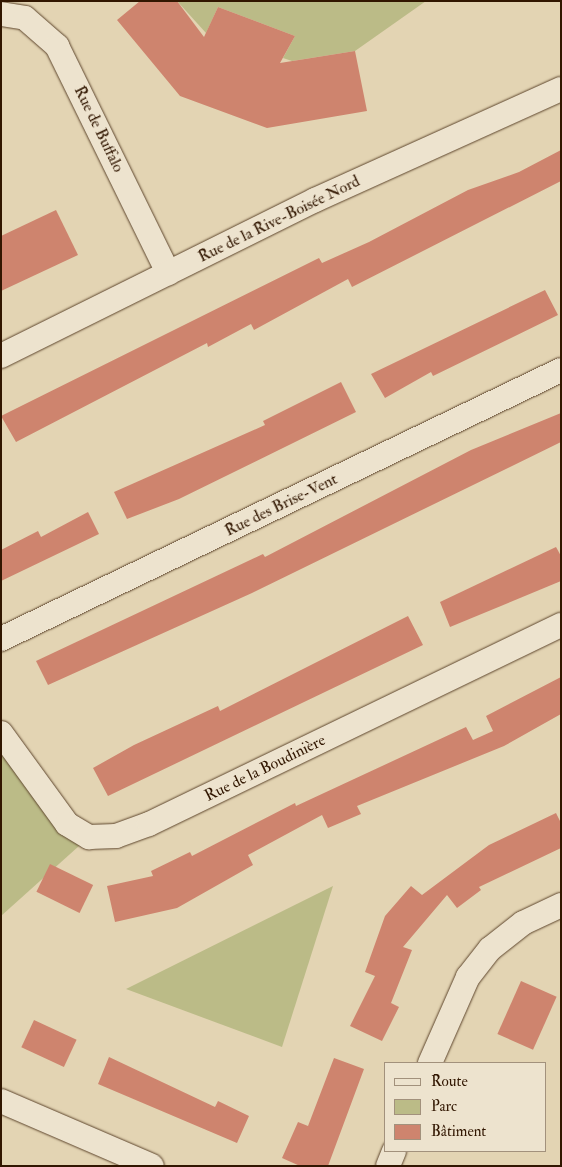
<!DOCTYPE html>
<html>
<head>
<meta charset="utf-8">
<style>
  body { margin:0 }
  #map { position:relative; width:562px; height:1167px; overflow:hidden; background:#e3d4b3; font-family:"IM FELL Double Pica",serif }
  div>[style] { position:absolute }
  .green>* { inset:0; background:#bbbb87 }
  .building>* { inset:0; background:#ce846e; transform-origin:0 0 }
  .roads { filter:drop-shadow(0 0 1px #5e462d) drop-shadow(0 0 1px #5e462d) }
  .minor>* { height:24px; margin:-12px; padding:0 12px; transform-origin:12px; border-radius:12px; background:#ede3ce }
  span { translate:-50% -50%; white-space:nowrap; text-align:center; line-height:1.15; -webkit-text-stroke:4.5px #ede3ce; paint-order:stroke }
  .street-label { font-size:16px; color:#311600 }
  .frame { position:absolute; inset:0; border:2px solid #311600; pointer-events:none }
  .legend { position:absolute; left:384px; top:1062px; width:162px; height:90px; box-sizing:border-box; background:#ede3ce; border:1px solid #a2917c; margin:0; padding:6px 9px; list-style:none; font-size:15px; color:#311600 }
  .legend li { display:flex; align-items:center; gap:10px; height:25px }
  .legend b { width:25px; border:1px solid #a2917c }
</style>
</head>
<body>
<div id="map">
  <div class="green">
    <i style="clip-path:polygon(177px 1px,426px 1px,355px 51px,292px 61px,283px 58px,295px 36px,218px 7px,206px 33px)"></i>
    <i style="clip-path:polygon(1px 733px,89px 837px,1px 916px)"></i>
    <i style="clip-path:polygon(333px 886px,282px 1047px,126px 989px)"></i>
  </div>
  <div class="building">
    <i style="clip-path:polygon(140px 1px,177px 1px,204px 37px,218px 7px,295px 36px,280px 63px,355px 51px,367px 111px,267px 128px,180px 96px,117px 20px)"></i>
    <i style="clip-path:polygon(561px 150px,561px 181px,352px 287px,348px 279px,254px 330px,251px 324px,208px 347px,207px 343px,16px 442px,1px 416px,319px 258px,322px 263px,369px 242px,468px 190px,519px 172px)"></i>
    <i style="clip-path:polygon(56px 210px,78px 255px,1px 291px,1px 236px)"></i>
    <i style="clip-path:polygon(545px 290px,558px 315px,433px 376px,431px 372px,385px 398px,371px 374px)"></i>
    <i style="clip-path:polygon(341px 382px,356px 412px,179px 499px,127px 519px,114px 492px,265px 425px,263px 421px)"></i>
    <i style="clip-path:polygon(561px 413px,561px 442px,252px 593px,48px 685px,36px 661px,263px 554px,265px 557px,471px 450px)"></i>
    <i style="clip-path:polygon(88px 512px,99px 534px,1px 581px,1px 550px,38px 531px,41px 537px)"></i>
    <i style="clip-path:polygon(556px 547px,561px 556px,561px 581px,450px 627px,440px 602px)"></i>
    <i style="clip-path:polygon(408px 616px,423px 645px,108px 796px,93px 768px,134px 745px,218px 706px,220px 711px)"></i>
    <i style="clip-path:polygon(561px 677px,561px 714px,504px 746px,357px 806px,361px 814px,328px 828px,322px 815px,248px 855px,253px 865px,177px 908px,115px 922px,107px 886px,153px 876px,151px 871px,190px 852px,192px 856px,295px 803px,296px 806px,466px 727px,473px 740px,493px 731px,486px 716px)"></i>
    <i style="clip-path:polygon(556px 813px,561px 823px,561px 848px,479px 887px,481px 890px,457px 908px,447px 895px,403px 947px,412px 950px,391px 1003px,399px 1007px,382px 1041px,350px 1026px,375px 976px,365px 972px,385px 916px,411px 886px,422px 895px,489px 845px)"></i>
    <i style="left:50px;top:864px;width:48px;height:31px;rotate:26deg"></i>
    <i style="left:521px;top:981px;width:39px;height:58px;rotate:24deg"></i>
    <i style="left:34px;top:1020px;width:47px;height:30px;rotate:25deg"></i>
    <i style="clip-path:polygon(109px 1057px,215px 1107px,218px 1101px,249px 1116px,237px 1143px,98px 1084px)"></i>
    <i style="clip-path:polygon(334px 1058px,364px 1069px,328px 1166px,300px 1166px,282px 1158px,298px 1122px,308px 1126px)"></i>
  </div>
  <div class="roads">
    <div class="minor">
      <i style="left:1px;top:14px;width:24px;rotate:9deg"></i>
      <i style="left:25px;top:18px;width:43px;rotate:41.2deg"></i>
      <i style="left:57px;top:46px;width:253px;rotate:63.9deg"></i>
      <i style="left:1px;top:356px;width:351px;rotate:-26.4deg"></i>
      <i style="left:315px;top:200px;width:270px;rotate:-24.3deg"></i>
      <i style="left:1px;top:639px;width:621px;rotate:-25.66deg"></i>
      <i style="left:1px;top:733px;width:112px;rotate:54deg"></i>
      <i style="left:67px;top:824px;width:26px;rotate:31deg"></i>
      <i style="left:89px;top:837px;width:27px;rotate:-2deg"></i>
      <i style="left:116px;top:836px;width:35px;rotate:-20deg"></i>
      <i style="left:149px;top:824px;width:458px;rotate:-25.8deg"></i>
      <i style="left:430px;top:1063px;width:94px;rotate:-66.2deg"></i>
      <i style="left:468px;top:977px;width:36px;rotate:-52deg"></i>
      <i style="left:490px;top:949px;width:42px;rotate:-38.2deg"></i>
      <i style="left:523px;top:923px;width:42px;rotate:-25.3deg"></i>
      <i style="left:1px;top:1101px;width:164px;rotate:23.3deg"></i>
      <i style="left:388px;top:1166px;width:16px;rotate:-68deg"></i>
    </div>
  </div>
  <div class="street-label">
    <span style="left:99px;top:129px;rotate:64deg">Rue de Buffalo</span>
    <span style="left:279px;top:219px;rotate:-26deg">Rue de la Rive-Boisée Nord</span>
    <span style="left:281px;top:505px;rotate:-26deg">Rue des Brise-Vent</span>
    <span style="left:265px;top:768px;rotate:-26deg">Rue de la Boudinière</span>
  </div>
  <div class="frame"></div>
  <ul class="legend">
  <li><b style="height:6px;background:#ede3ce"></b>Route</li>
  <li><b style="height:14px;background:#bbbb87"></b>Parc</li>
  <li><b style="height:14px;background:#ce846e"></b>Bâtiment</li>
  </ul>
</div>
</body>
</html>
